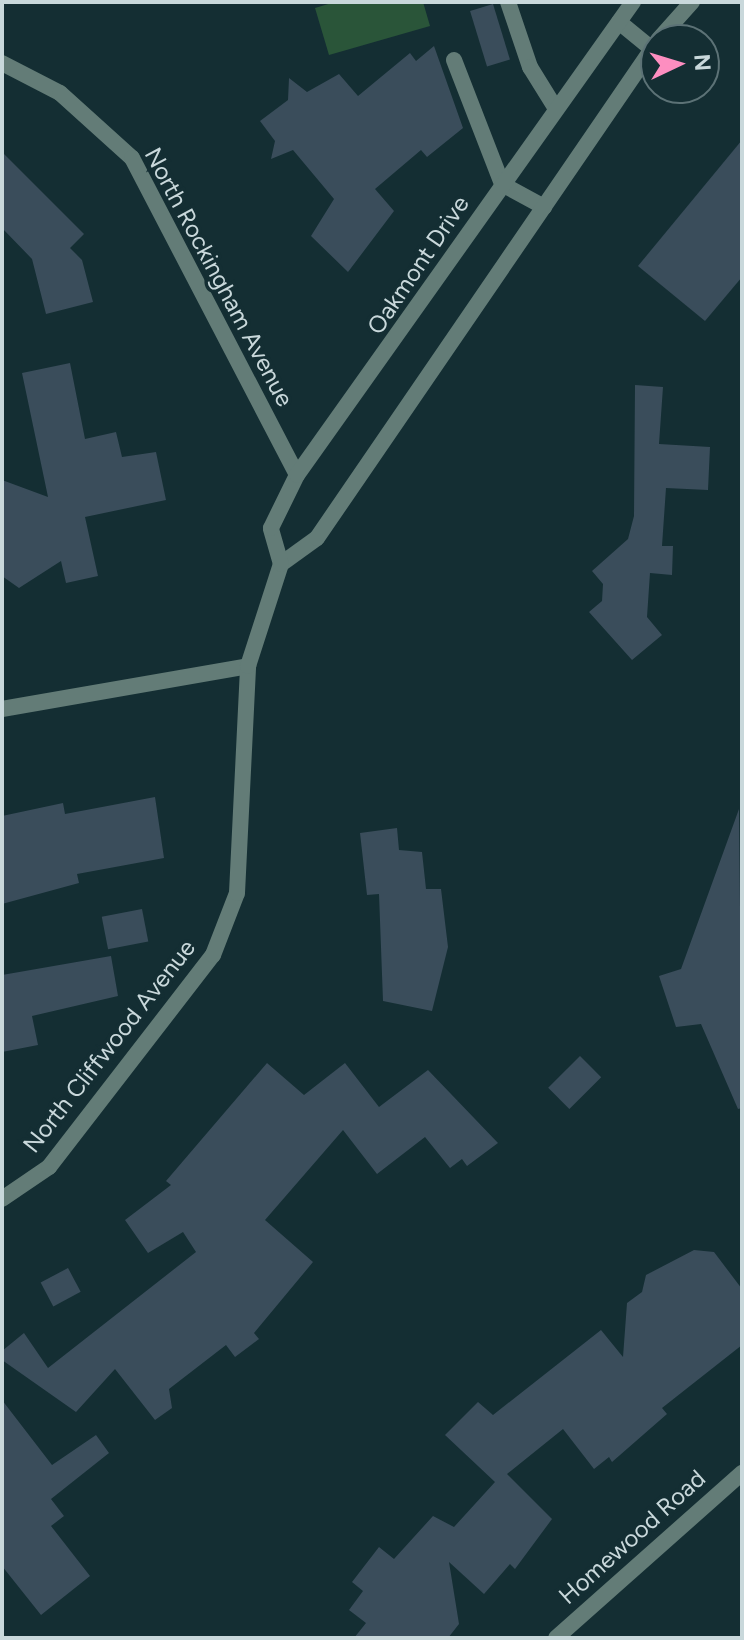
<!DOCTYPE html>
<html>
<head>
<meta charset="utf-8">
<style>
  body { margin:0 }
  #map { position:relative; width:744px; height:1640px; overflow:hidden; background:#142e33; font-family:Figtree,sans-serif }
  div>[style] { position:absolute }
  .green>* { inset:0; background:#2a5539 }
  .building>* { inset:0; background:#3a4d5b; transform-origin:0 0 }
  .lane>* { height:16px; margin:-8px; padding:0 8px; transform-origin:8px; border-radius:8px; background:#637c77 }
  .street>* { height:16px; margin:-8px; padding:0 8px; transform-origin:8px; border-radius:8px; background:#637c77 }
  span { translate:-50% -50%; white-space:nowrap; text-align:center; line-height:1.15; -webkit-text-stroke:7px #142e33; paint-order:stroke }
  .street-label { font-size:24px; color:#c9d8db }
  .frame { position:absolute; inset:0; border:4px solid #c9d8db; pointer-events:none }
  .north { position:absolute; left:640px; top:24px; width:80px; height:80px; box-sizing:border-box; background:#142e33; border:2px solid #5c7276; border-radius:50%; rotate:86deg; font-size:22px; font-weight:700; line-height:32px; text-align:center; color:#c9d8db }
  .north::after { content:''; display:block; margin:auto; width:28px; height:36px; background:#fd8ec0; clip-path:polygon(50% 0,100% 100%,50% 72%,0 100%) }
</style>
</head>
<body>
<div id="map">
  <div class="green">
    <i style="clip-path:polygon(335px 2px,423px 2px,430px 26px,329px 55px,315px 8px)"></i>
  </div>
  <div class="building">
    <i style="left:493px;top:4px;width:58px;height:24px;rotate:73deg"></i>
    <i style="clip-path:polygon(434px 46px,463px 128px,427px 157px,421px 150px,375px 189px,394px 211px,348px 272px,311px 236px,334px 199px,293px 150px,271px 159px,275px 141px,260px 121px,288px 100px,289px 78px,307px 92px,339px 74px,358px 96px,410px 53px,416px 61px)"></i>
    <i style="clip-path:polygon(742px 140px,742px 277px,705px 321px,638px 266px)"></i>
    <i style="clip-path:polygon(2px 152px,84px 234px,70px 248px,82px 260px,93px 302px,46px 314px,32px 259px,2px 228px)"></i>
    <i style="clip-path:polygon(70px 363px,85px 439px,116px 432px,122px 457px,156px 452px,166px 500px,85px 517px,98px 576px,66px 583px,61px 561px,19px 588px,2px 576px,2px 480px,48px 497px,22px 373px)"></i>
    <i style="clip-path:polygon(635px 385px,663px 387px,659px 444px,710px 447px,708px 490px,666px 488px,662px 546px,673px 546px,672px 575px,650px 573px,647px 617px,662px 635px,632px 660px,589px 612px,602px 601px,603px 584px,592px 571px,628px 539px,634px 516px)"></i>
    <i style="clip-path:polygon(155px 797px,164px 858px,77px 874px,79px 883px,2px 904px,2px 816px,63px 803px,65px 814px)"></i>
    <i style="clip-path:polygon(739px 809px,742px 1108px,738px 1109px,701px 1024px,676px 1027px,659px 976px,681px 969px)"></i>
    <i style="clip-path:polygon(397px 828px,399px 850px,422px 852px,426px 889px,441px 889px,448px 947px,432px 1011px,383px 1001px,379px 894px,367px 895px,360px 833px)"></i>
    <i style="left:142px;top:909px;width:33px;height:41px;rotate:79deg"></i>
    <i style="clip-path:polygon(111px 956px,118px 996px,32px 1016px,38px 1045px,2px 1052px,2px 975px)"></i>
    <i style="left:580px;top:1056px;width:30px;height:45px;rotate:45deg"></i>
    <i style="clip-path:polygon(267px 1063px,304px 1095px,345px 1063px,379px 1107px,428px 1070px,498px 1143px,467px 1166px,462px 1159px,450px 1168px,425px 1137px,377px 1174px,343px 1130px,265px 1220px,313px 1262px,254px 1333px,259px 1339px,235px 1357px,226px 1345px,169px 1389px,172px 1408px,155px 1420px,115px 1369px,76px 1412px,2px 1360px,2px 1351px,24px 1333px,48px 1368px,196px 1252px,183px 1232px,148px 1253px,125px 1220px,171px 1185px,166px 1181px)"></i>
    <i style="clip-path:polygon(694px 1250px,714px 1252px,742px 1289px,742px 1345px,662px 1408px,667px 1414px,612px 1462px,609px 1457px,594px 1469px,563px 1429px,507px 1474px,552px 1519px,515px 1569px,510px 1564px,484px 1594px,449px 1562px,459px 1624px,448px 1638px,354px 1638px,366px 1623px,349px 1610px,363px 1591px,352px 1582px,379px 1547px,394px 1559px,433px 1516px,454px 1527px,495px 1482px,445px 1435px,478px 1402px,493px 1415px,601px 1330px,623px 1357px,627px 1303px,642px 1292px,646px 1275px)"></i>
    <i style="left:68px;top:1268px;width:27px;height:31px;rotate:62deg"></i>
    <i style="clip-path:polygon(2px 1400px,52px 1465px,96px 1435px,109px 1453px,51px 1499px,64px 1516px,51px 1526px,90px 1576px,41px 1615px,2px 1566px)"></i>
  </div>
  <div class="lane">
    <i style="left:508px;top:2px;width:69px;rotate:71.3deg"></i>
    <i style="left:530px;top:67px;width:49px;rotate:58.2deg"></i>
    <i style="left:619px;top:22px;width:43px;rotate:39.3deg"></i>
    <i style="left:502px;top:184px;width:48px;rotate:28.7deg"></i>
  </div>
  <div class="street">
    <i style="left:658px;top:40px;width:51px;rotate:-48.2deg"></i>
    <i style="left:454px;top:60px;width:133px;rotate:68.8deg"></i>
    <i style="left:2px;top:63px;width:65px;rotate:27.3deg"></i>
    <i style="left:60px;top:93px;width:97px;rotate:42.1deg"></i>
    <i style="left:132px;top:158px;width:357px;rotate:62.5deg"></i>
    <i style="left:281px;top:564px;width:44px;rotate:-35.8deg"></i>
    <i style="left:317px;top:538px;width:600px;rotate:-55.59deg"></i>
    <i style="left:2px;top:709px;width:250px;rotate:-9.9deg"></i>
    <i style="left:2px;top:1199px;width:57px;rotate:-34.2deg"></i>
    <i style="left:49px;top:1167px;width:268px;rotate:-52.3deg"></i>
    <i style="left:213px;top:955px;width:66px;rotate:-68.8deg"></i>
    <i style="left:237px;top:893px;width:227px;rotate:-87.2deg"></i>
    <i style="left:248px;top:666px;width:107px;rotate:-72.1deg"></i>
    <i style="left:281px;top:564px;width:37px;rotate:-106deg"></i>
    <i style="left:271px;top:528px;width:59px;rotate:-63.9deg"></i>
    <i style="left:297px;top:475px;width:580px;rotate:-54.61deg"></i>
    <i style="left:556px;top:1638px;width:249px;rotate:-41.6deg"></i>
  </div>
  <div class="street-label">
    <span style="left:418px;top:265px;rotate:-56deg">Oakmont Drive</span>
    <span style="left:219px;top:277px;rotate:62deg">North Rockingham Avenue</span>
    <span style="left:109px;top:1046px;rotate:-52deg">North Cliffwood Avenue</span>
    <span style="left:632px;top:1537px;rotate:-42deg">Homewood Road</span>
  </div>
  <div class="frame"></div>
  <div class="north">N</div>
</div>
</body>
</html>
